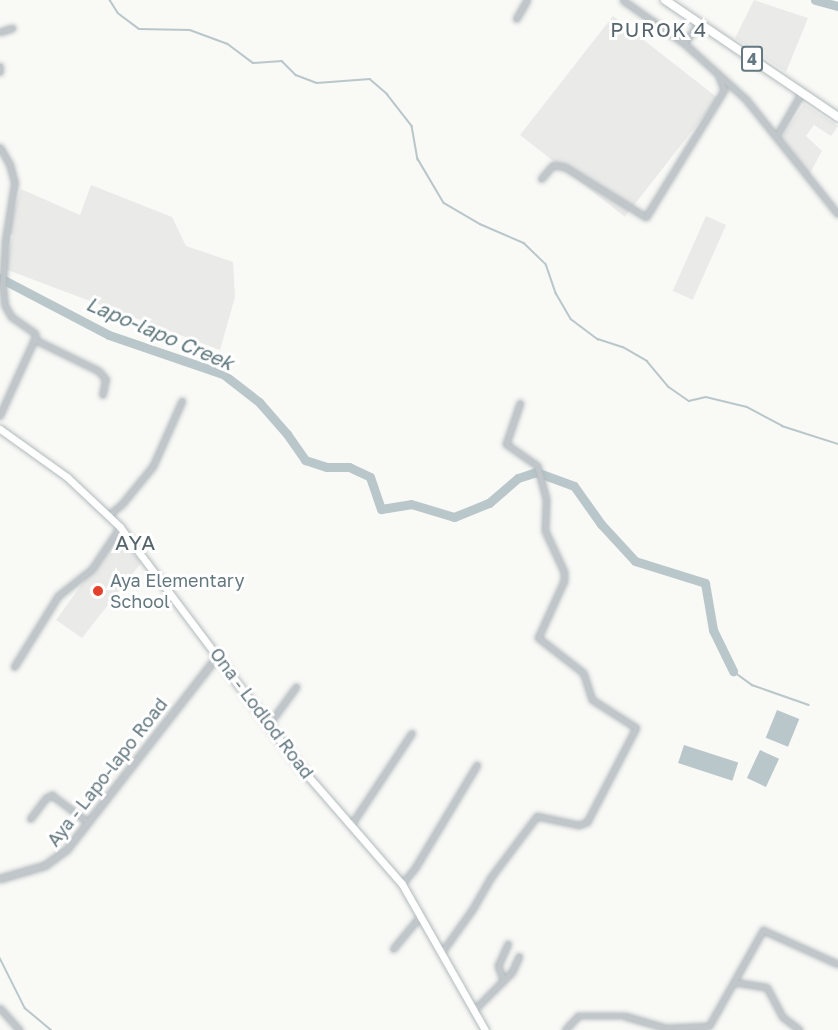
<!DOCTYPE html>
<html>
<head>
<meta charset="utf-8">
<style>
  body { margin:0 }
  #map { position:relative; width:838px; height:1030px; overflow:hidden; background:#f9f9f6; font-family:"Golos Text",sans-serif }
  div>[style] { position:absolute }
  .built>* { inset:0; background:#eaeae9; transform-origin:0 0 }
  .water>* { inset:0; background:#b9c7ca; transform-origin:0 0 }
  .stream>* { height:1.5px; margin:-0.75px; padding:0 0.75px; transform-origin:0.75px; border-radius:0.75px; background:#b9c7ca }
  .river>* { height:9px; margin:-4.5px; padding:0 4.5px; transform-origin:4.5px; border-radius:4.5px; background:#b9c7ca }
  .roads { filter:drop-shadow(0 0 2px #b2babd) drop-shadow(0 0 2px #b2babd) }
  .minor>* { height:4.5px; margin:-2.25px; padding:0 2.25px; transform-origin:2.25px; border-radius:2.25px; background:#c0c6c9 }
  .tertiary>* { height:6px; margin:-3px; padding:0 3px; transform-origin:3px; border-radius:3px; background:#c0c6c9 }
  .secondary>* { height:7px; margin:-3.5px; padding:0 3.5px; transform-origin:3.5px; border-radius:3.5px; background:#fff }
  .trunk>* { height:8px; margin:-4px; padding:0 4px; transform-origin:4px; border-radius:4px; background:#fff }
  .dots>* { width:16px; height:16px; translate:-50% -50%; box-sizing:border-box; border:3px solid #fff; border-radius:50% }
  span { translate:-50% -50%; white-space:nowrap; text-align:center; line-height:1.15; -webkit-text-stroke:6px #fff; paint-order:stroke }
  .shield-label span { padding:2px 4px; background:#fff; border:2px solid; border-radius:4px; -webkit-text-stroke-width:0 }
  .shield-label { font-size:16px; color:#647881; font-weight:700 }
  .poi-label { font-size:18px; color:#647881 }
  .left { translate:0 -50%; text-align:left }
  .street-label { font-size:18px; color:#647881 }
  .neighbourhood-label { font-size:20px; color:#56656c; letter-spacing:1.5px }
  .water-label { font-size:20px; color:#5e777c; font-style:italic }
  .quarter-label { font-size:21px; color:#56656c; letter-spacing:1.5px }
</style>
</head>
<body>
<div id="map">
  <div class="built">
    <i style="clip-path:polygon(754px 0,808px 18px,786px 72px,735px 38px)"></i>
    <i style="left:613px;top:16px;width:133px;height:151px;rotate:38deg"></i>
    <i style="clip-path:polygon(804px 104px,838px 126px,831px 136px,814px 125px,806px 136px,822px 151px,809px 175px,781px 139px)"></i>
    <i style="clip-path:polygon(91px 185px,172px 217px,186px 246px,233px 262px,235px 297px,220px 350px,5px 269px,13px 235px,8px 233px,21px 189px,80px 215px)"></i>
    <i style="left:706px;top:216px;width:22px;height:82px;rotate:24deg"></i>
    <i style="clip-path:polygon(118px 534px,141px 563px,82px 638px,56px 620px)"></i>
  </div>
  <div class="water">
    <i style="left:777px;top:710px;width:24px;height:30px;rotate:22deg"></i>
    <i style="left:684px;top:745px;width:57px;height:19px;rotate:18deg"></i>
    <i style="left:760px;top:750px;width:21px;height:31px;rotate:25deg"></i>
  </div>
  <div class="stream">
    <i style="left:110px;top:0;width:15px;rotate:58deg"></i>
    <i style="left:118px;top:13px;width:26px;rotate:37deg"></i>
    <i style="left:139px;top:29px;width:51px;rotate:1.1deg"></i>
    <i style="left:190px;top:30px;width:40px;rotate:20.2deg"></i>
    <i style="left:228px;top:44px;width:31px;rotate:37deg"></i>
    <i style="left:253px;top:63px;width:29px;rotate:-4deg"></i>
    <i style="left:282px;top:61px;width:20px;rotate:45deg"></i>
    <i style="left:296px;top:75px;width:22px;rotate:21deg"></i>
    <i style="left:317px;top:83px;width:53px;rotate:-4.3deg"></i>
    <i style="left:370px;top:79px;width:23px;rotate:41deg"></i>
    <i style="left:387px;top:94px;width:41px;rotate:52deg"></i>
    <i style="left:412px;top:126px;width:34px;rotate:80deg"></i>
    <i style="left:418px;top:159px;width:51px;rotate:59.4deg"></i>
    <i style="left:444px;top:203px;width:42px;rotate:30.3deg"></i>
    <i style="left:480px;top:224px;width:48px;rotate:23.4deg"></i>
    <i style="left:524px;top:243px;width:30px;rotate:44deg"></i>
    <i style="left:546px;top:264px;width:31px;rotate:71deg"></i>
    <i style="left:556px;top:293px;width:30px;rotate:60deg"></i>
    <i style="left:571px;top:319px;width:34px;rotate:37deg"></i>
    <i style="left:598px;top:339px;width:26px;rotate:18deg"></i>
    <i style="left:623px;top:347px;width:28px;rotate:30deg"></i>
    <i style="left:647px;top:361px;width:34px;rotate:50deg"></i>
    <i style="left:669px;top:387px;width:24px;rotate:35deg"></i>
    <i style="left:689px;top:401px;width:17px;rotate:-13deg"></i>
    <i style="left:706px;top:397px;width:42px;rotate:13.7deg"></i>
    <i style="left:747px;top:407px;width:40px;rotate:28deg"></i>
    <i style="left:782px;top:426px;width:59px;rotate:17.8deg"></i>
    <i style="left:733px;top:671px;width:24px;rotate:36deg"></i>
    <i style="left:752px;top:685px;width:60px;rotate:19.3deg"></i>
    <i style="left:0;top:958px;width:56px;rotate:63.4deg"></i>
    <i style="left:25px;top:1008px;width:34px;rotate:40deg"></i>
  </div>
  <div class="river">
    <i style="left:815px;top:0;width:24px;rotate:15deg"></i>
    <i style="left:0;top:278px;width:123px;rotate:27.6deg"></i>
    <i style="left:109px;top:335px;width:120px;rotate:18.9deg"></i>
    <i style="left:223px;top:374px;width:46px;rotate:37.9deg"></i>
    <i style="left:259px;top:402px;width:43px;rotate:48.8deg"></i>
    <i style="left:287px;top:434px;width:32px;rotate:55deg"></i>
    <i style="left:305px;top:460px;width:23px;rotate:18deg"></i>
    <i style="left:327px;top:467px;width:22px"></i>
    <i style="left:349px;top:467px;width:23px;rotate:25deg"></i>
    <i style="left:370px;top:477px;width:34px;rotate:71deg"></i>
    <i style="left:381px;top:509px;width:30px;rotate:-9deg"></i>
    <i style="left:411px;top:504px;width:45px;rotate:16.8deg"></i>
    <i style="left:454px;top:517px;width:38px;rotate:-22deg"></i>
    <i style="left:489px;top:503px;width:38px;rotate:-41deg"></i>
    <i style="left:518px;top:478px;width:19px;rotate:-18deg"></i>
    <i style="left:536px;top:472px;width:40px;rotate:20.2deg"></i>
    <i style="left:574px;top:486px;width:47px;rotate:54.6deg"></i>
    <i style="left:601px;top:524px;width:50px;rotate:47.4deg"></i>
    <i style="left:635px;top:561px;width:73px;rotate:17.4deg"></i>
    <i style="left:705px;top:583px;width:48px;rotate:80.3deg"></i>
    <i style="left:713px;top:630px;width:46px;rotate:64deg"></i>
  </div>
  <div class="roads">
    <div class="minor">
      <i style="left:623px;top:0;width:75px;rotate:35.2deg"></i>
      <i style="left:684px;top:43px;width:84px;rotate:42.1deg"></i>
      <i style="left:746px;top:99px;width:147px;rotate:51.3deg"></i>
      <i style="left:516px;top:19px;width:22px;rotate:-60deg"></i>
      <i style="left:0;top:32px;width:13px;rotate:-18deg"></i>
      <i style="left:684px;top:43px;width:25px;rotate:-53deg"></i>
      <i style="left:0;top:66px;width:6px;rotate:90deg"></i>
      <i style="left:776px;top:137px;width:52px;rotate:-60deg"></i>
      <i style="left:0;top:147px;width:20px;rotate:60deg"></i>
      <i style="left:10px;top:164px;width:20px;rotate:75deg"></i>
      <i style="left:15px;top:183px;width:58px;rotate:99deg"></i>
      <i style="left:6px;top:240px;width:45px;rotate:93.8deg"></i>
      <i style="left:3px;top:285px;width:20px;rotate:84deg"></i>
      <i style="left:5px;top:305px;width:14px;rotate:60deg"></i>
      <i style="left:12px;top:317px;width:28px;rotate:35deg"></i>
      <i style="left:35px;top:333px;width:4px;rotate:76deg"></i>
      <i style="left:36px;top:337px;width:87px;rotate:114.5deg"></i>
      <i style="left:541px;top:179px;width:18px;rotate:-49deg"></i>
      <i style="left:553px;top:165px;width:12px;rotate:9deg"></i>
      <i style="left:565px;top:167px;width:95px;rotate:31.7deg"></i>
      <i style="left:646px;top:217px;width:149px;rotate:-58.4deg"></i>
      <i style="left:724px;top:90px;width:17px;rotate:-111deg"></i>
      <i style="left:36px;top:340px;width:70px;rotate:26.2deg"></i>
      <i style="left:99px;top:371px;width:11px;rotate:49deg"></i>
      <i style="left:106px;top:379px;width:16px;rotate:101deg"></i>
      <i style="left:109px;top:515px;width:17px;rotate:-40deg"></i>
      <i style="left:122px;top:504px;width:49px;rotate:-50.8deg"></i>
      <i style="left:153px;top:466px;width:71px;rotate:-66deg"></i>
      <i style="left:14px;top:667px;width:84px;rotate:-58.2deg"></i>
      <i style="left:58px;top:596px;width:43px;rotate:-38.5deg"></i>
      <i style="left:92px;top:569px;width:50px;rotate:-56.3deg"></i>
      <i style="left:269px;top:724px;width:46px;rotate:-53.9deg"></i>
      <i style="left:30px;top:819px;width:26px;rotate:-53deg"></i>
      <i style="left:46px;top:798px;width:7px;rotate:-27deg"></i>
      <i style="left:52px;top:795px;width:45px;rotate:36.9deg"></i>
      <i style="left:351px;top:825px;width:110px;rotate:-56.5deg"></i>
      <i style="left:402px;top:884px;width:21px;rotate:-51deg"></i>
      <i style="left:415px;top:868px;width:120px;rotate:-59deg"></i>
      <i style="left:393px;top:949px;width:44px;rotate:-50.5deg"></i>
      <i style="left:442px;top:952px;width:52px;rotate:-54.5deg"></i>
      <i style="left:472px;top:910px;width:38px;rotate:-60deg"></i>
      <i style="left:491px;top:877px;width:76px;rotate:-53deg"></i>
      <i style="left:537px;top:816px;width:43px;rotate:12.1deg"></i>
      <i style="left:579px;top:825px;width:9px;rotate:-21deg"></i>
      <i style="left:587px;top:822px;width:106px;rotate:-62.5deg"></i>
      <i style="left:636px;top:728px;width:52px;rotate:-147.5deg"></i>
      <i style="left:592px;top:700px;width:28px;rotate:-108deg"></i>
      <i style="left:583px;top:673px;width:57px;rotate:-142.1deg"></i>
      <i style="left:538px;top:638px;width:63px;rotate:-65.5deg"></i>
      <i style="left:564px;top:581px;width:9px;rotate:-90deg"></i>
      <i style="left:564px;top:572px;width:45px;rotate:-114.9deg"></i>
      <i style="left:545px;top:531px;width:32px;rotate:-88deg"></i>
      <i style="left:546px;top:499px;width:34px;rotate:-105deg"></i>
      <i style="left:537px;top:466px;width:38px;rotate:-145deg"></i>
      <i style="left:506px;top:444px;width:43px;rotate:-71.1deg"></i>
      <i style="left:503px;top:980px;width:15px;rotate:-110deg"></i>
      <i style="left:498px;top:966px;width:24px;rotate:-66deg"></i>
      <i style="left:734px;top:982px;width:33px;rotate:9deg"></i>
      <i style="left:767px;top:987px;width:34px;rotate:62deg"></i>
      <i style="left:783px;top:1017px;width:21px;rotate:37deg"></i>
      <i style="left:0;top:1008px;width:30px;rotate:48deg"></i>
      <i style="left:474px;top:1010px;width:54px;rotate:-45deg"></i>
      <i style="left:512px;top:972px;width:17px;rotate:-66deg"></i>
      <i style="left:565px;top:1030px;width:19px;rotate:-47deg"></i>
      <i style="left:578px;top:1016px;width:47px"></i>
      <i style="left:625px;top:1016px;width:43px;rotate:16.3deg"></i>
      <i style="left:666px;top:1028px;width:43px;rotate:-2.7deg"></i>
      <i style="left:709px;top:1026px;width:110px;rotate:-60.6deg"></i>
      <i style="left:763px;top:930px;width:82px;rotate:24.4deg"></i>
    </div>
    <div class="tertiary">
      <i style="left:0;top:879px;width:47px;rotate:-16.1deg"></i>
      <i style="left:45px;top:866px;width:27px;rotate:-36deg"></i>
      <i style="left:67px;top:850px;width:247px;rotate:-52.1deg"></i>
    </div>
    <div class="secondary">
      <i style="left:0;top:429px;width:82px;rotate:35.6deg"></i>
      <i style="left:67px;top:477px;width:73px;rotate:43.3deg"></i>
      <i style="left:120px;top:527px;width:303px;rotate:53.1deg"></i>
      <i style="left:302px;top:769px;width:152px;rotate:49deg"></i>
      <i style="left:402px;top:884px;width:168px;rotate:60.4deg"></i>
    </div>
    <div class="trunk">
      <i style="left:665px;top:0;width:209px;rotate:34.1deg"></i>
    </div>
  </div>
  <div class="dots">
    <i style="left:98px;top:591px;background:#e4422c"></i>
  </div>
  <div class="shield-label">
    <span style="left:752px;top:59px">4</span>
  </div>
  <div class="poi-label">
    <span class="left" style="left:110px;top:591px">Aya Elementary<br>School</span>
  </div>
  <div class="street-label">
    <span style="left:262px;top:713px;rotate:53deg">Ona - Lodlod Road</span>
    <span style="left:107px;top:772px;rotate:-52deg">Aya - Lapo-lapo Road</span>
  </div>
  <div class="neighbourhood-label">
    <span style="left:659px;top:29px">PUROK 4</span>
  </div>
  <div class="water-label">
    <span style="left:160px;top:333px;rotate:23deg">Lapo-lapo Creek</span>
  </div>
  <div class="quarter-label">
    <span style="left:136px;top:542px">AYA</span>
  </div>
</div>
</body>
</html>
